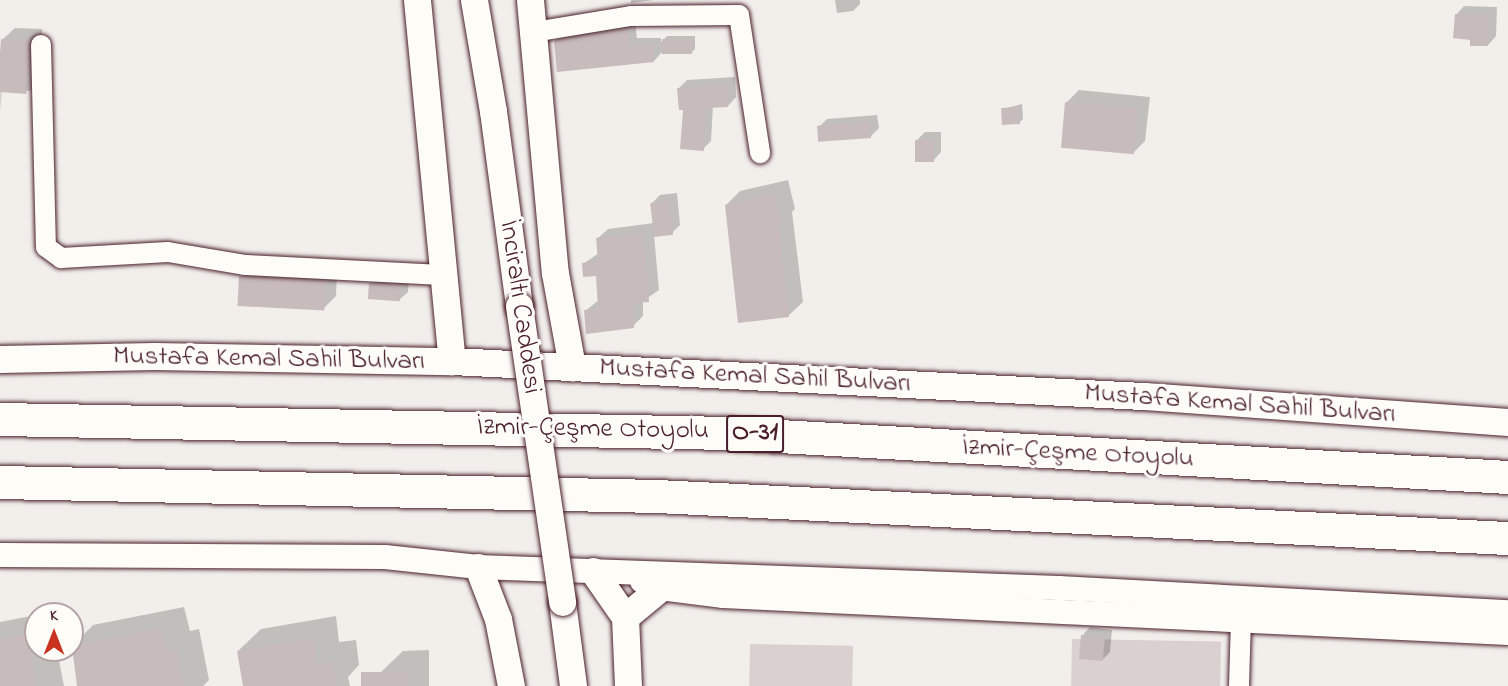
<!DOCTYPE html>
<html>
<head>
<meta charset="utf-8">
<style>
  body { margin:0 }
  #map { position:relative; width:1508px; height:686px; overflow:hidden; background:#f2efeb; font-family:"Indie Flower",sans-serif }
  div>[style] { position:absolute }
  .green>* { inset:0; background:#d9d0cf; transform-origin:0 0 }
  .shadow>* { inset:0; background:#0003 }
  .building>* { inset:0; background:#c8bbbb; transform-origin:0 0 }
  .roads { filter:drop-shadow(0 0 2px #4a1f2b) drop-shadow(0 0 2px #4a1f2b) }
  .minor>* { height:20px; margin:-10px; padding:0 10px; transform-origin:10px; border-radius:10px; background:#fdfcf7 }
  .tertiary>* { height:24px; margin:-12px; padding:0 12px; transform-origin:12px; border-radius:12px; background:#fdfcf7 }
  .secondary>* { height:27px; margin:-13.5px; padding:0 13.5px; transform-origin:13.5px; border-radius:13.5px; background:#fdfcf7 }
  .motorway>* { height:33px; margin:-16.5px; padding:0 16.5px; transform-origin:16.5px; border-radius:16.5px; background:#fdfcf7 }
  .bridges { filter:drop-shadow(0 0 2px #4a1f2b) drop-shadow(0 0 2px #4a1f2b) }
  .secondary-bridge>* { height:27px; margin:-13.5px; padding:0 13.5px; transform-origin:13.5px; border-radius:13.5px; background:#fdfcf7 }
  span { translate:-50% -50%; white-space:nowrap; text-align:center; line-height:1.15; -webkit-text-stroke:6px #fdfcf7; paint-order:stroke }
  .shield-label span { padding:2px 4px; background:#fdfcf7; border:2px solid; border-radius:4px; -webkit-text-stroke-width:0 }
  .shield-label { font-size:26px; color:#4a1f2b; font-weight:700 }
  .street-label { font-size:27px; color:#4a1f2b }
  .north { position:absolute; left:24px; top:602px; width:60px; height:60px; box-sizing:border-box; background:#fdfcf7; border:2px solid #b5a4a5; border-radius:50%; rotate:0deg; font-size:16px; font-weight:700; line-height:24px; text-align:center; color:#4a1f2b }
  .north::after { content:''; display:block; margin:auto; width:21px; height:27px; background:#c8321e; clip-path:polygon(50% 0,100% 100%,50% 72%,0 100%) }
</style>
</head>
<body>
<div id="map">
  <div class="green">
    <i style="left:1072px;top:639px;width:149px;height:47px;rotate:1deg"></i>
    <i style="left:750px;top:644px;width:103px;height:42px;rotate:1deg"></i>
  </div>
  <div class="shadow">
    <i style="clip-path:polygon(631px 0,654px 0,631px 3px)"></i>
    <i style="clip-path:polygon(835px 0,860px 0,860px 4px,853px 11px,837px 13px)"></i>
    <i style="clip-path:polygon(1464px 6px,1497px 7px,1496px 36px,1488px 45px,1471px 38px,1456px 15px)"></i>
    <i style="clip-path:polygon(635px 22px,637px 38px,661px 38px,661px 42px,667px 36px,695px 36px,695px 49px,691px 53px,662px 52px,654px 61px,555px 41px,564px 33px)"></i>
    <i style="clip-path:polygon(15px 28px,42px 29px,42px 78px,30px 91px,2px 90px,0 111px,2px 40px)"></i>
    <i style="clip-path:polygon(735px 77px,736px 97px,728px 106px,713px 106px,711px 141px,703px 149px,679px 88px,687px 80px)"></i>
    <i style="clip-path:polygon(1079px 90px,1150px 97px,1145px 141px,1133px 153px,1066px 103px)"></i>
    <i style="clip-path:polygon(1022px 104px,1023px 119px,1019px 123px,1003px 109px)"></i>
    <i style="clip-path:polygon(877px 115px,879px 128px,871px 136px,818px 128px,827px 119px)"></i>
    <i style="clip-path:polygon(925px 132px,941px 132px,941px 152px,933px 161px,916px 141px)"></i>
    <i style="clip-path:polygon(788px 180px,795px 209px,792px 212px,803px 302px,788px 316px,726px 205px,740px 191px)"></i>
    <i style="clip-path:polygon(677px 193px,680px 225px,672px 233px,654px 235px,659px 290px,643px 301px,643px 316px,633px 326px,585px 311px,599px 300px,597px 274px,583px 264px,599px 253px,597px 239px,608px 229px,654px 223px,652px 203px,660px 195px)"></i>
    <i style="clip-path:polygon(253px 264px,337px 269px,336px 296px,324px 308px,241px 277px)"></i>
    <i style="clip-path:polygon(379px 276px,409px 277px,408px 292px,399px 300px,370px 284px)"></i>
    <i style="clip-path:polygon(184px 607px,190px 631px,199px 629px,209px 680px,203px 686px,78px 686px,72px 646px,93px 625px)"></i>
    <i style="clip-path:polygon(36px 615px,36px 650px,57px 650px,64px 686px,0 686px,0 622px)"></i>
    <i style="clip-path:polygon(336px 616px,339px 642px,356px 640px,359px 665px,348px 677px,350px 686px,245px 686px,238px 651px,261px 629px)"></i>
    <i style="clip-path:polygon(1090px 627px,1112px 630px,1110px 652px,1102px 660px,1082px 636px)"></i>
    <i style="clip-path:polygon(429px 650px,429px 686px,381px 686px,380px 673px,403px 651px)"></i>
  </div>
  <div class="building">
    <i style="clip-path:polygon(1455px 14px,1489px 15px,1488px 46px,1470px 46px,1470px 40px,1453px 38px)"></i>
    <i style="clip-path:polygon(627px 29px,629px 46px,654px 45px,654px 62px,557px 72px,554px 41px)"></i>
    <i style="left:1px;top:39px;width:29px;height:53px;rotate:4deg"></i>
    <i style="left:662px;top:39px;width:30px;height:15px"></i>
    <i style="clip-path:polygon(727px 85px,728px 107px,706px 108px,704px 151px,680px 149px,683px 110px,679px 110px,677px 88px)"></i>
    <i style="left:1065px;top:102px;width:73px;height:46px;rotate:5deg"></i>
    <i style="left:1019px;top:107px;width:17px;height:18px;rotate:87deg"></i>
    <i style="left:870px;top:122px;width:16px;height:53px;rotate:86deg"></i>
    <i style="left:915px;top:140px;width:19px;height:22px"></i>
    <i style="clip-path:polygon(774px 193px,782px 224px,779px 225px,789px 317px,738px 323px,725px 205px)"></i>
    <i style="left:669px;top:201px;width:34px;height:19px;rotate:83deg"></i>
    <i style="clip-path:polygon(644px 233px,649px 302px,633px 303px,634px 328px,586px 334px,584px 310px,598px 309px,596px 276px,583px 277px,582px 263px,598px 261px,596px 238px)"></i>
    <i style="left:239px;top:276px;width:87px;height:30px;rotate:3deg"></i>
    <i style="left:369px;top:283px;width:32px;height:16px;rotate:4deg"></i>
    <i style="clip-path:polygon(161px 628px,168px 653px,177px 650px,184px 686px,77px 686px,72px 646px)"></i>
    <i style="clip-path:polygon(27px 635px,37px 686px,0 686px,0 639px)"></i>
    <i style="left:1081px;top:635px;width:24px;height:24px;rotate:5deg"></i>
    <i style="clip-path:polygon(314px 638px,317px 664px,334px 662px,337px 686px,243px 686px,237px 651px)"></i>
    <i style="left:407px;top:672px;width:14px;height:46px;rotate:90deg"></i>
  </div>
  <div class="roads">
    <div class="minor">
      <i style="left:534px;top:32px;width:98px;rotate:-9.4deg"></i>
      <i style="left:631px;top:16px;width:108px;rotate:-0.5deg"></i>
      <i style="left:739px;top:15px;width:140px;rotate:81.3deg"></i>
      <i style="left:41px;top:45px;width:202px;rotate:88.6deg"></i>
      <i style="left:46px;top:247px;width:19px;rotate:36deg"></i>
      <i style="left:61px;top:258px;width:107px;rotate:-3.2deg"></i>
      <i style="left:168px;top:252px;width:79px;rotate:9.5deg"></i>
      <i style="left:246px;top:265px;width:196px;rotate:2.9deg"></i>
      <i style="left:1239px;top:686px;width:66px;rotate:-88.3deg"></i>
    </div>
    <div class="tertiary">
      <i style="left:0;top:555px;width:385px;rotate:0.3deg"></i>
      <i style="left:385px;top:557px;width:94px;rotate:6.1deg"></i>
      <i style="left:478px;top:567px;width:581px;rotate:2.07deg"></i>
      <i style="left:1059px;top:588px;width:450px;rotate:3.1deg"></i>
      <i style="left:642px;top:581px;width:19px;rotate:21deg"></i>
      <i style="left:660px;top:588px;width:64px;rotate:7.2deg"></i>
      <i style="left:723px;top:596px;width:786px;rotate:2.7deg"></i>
    </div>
    <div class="secondary">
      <i style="left:417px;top:0;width:363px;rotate:84.5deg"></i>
      <i style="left:474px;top:0;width:113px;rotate:80.3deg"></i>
      <i style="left:493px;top:111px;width:197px;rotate:82.4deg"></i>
      <i style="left:530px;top:0;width:274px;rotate:84.8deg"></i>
      <i style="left:555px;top:273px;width:96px;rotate:79.7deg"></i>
      <i style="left:0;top:359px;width:154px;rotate:-1.1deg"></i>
      <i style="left:154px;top:356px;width:298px;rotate:1deg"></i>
      <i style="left:452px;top:361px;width:693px;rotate:2.9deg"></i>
      <i style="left:1144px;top:396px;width:365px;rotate:4.1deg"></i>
      <i style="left:478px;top:567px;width:56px;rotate:69deg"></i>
      <i style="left:498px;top:619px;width:68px;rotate:79deg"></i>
      <i style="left:593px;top:571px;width:56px;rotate:55.2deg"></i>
      <i style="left:625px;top:617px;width:69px;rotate:87.5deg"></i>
      <i style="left:562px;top:602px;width:85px;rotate:82.5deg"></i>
      <i style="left:625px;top:617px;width:45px;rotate:-39.6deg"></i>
    </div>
    <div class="motorway">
      <i style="left:0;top:419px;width:726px;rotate:1.1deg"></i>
      <i style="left:726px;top:433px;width:783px;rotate:3.22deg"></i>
      <i style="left:0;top:482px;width:657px;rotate:1.22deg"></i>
      <i style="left:657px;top:496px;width:852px;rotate:2.83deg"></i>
    </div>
  </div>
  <div class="bridges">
    <div class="secondary-bridge">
      <i style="left:519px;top:306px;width:299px;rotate:81.7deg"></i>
    </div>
  </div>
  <div class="shield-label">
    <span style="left:755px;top:434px">O-31</span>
  </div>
  <div class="street-label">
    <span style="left:520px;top:307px;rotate:82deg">İnciraltı Caddesi</span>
    <span style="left:269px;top:359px;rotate:1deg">Mustafa Kemal Sahil Bulvarı</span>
    <span style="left:755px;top:376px;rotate:3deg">Mustafa Kemal Sahil Bulvarı</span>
    <span style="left:1240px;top:404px;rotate:4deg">Mustafa Kemal Sahil Bulvarı</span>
    <span style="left:593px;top:429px;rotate:1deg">İzmir-Çeşme Otoyolu</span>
    <span style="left:1078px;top:453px;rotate:3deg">İzmir-Çeşme Otoyolu</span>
  </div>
  <div class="north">K</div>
</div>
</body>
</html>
